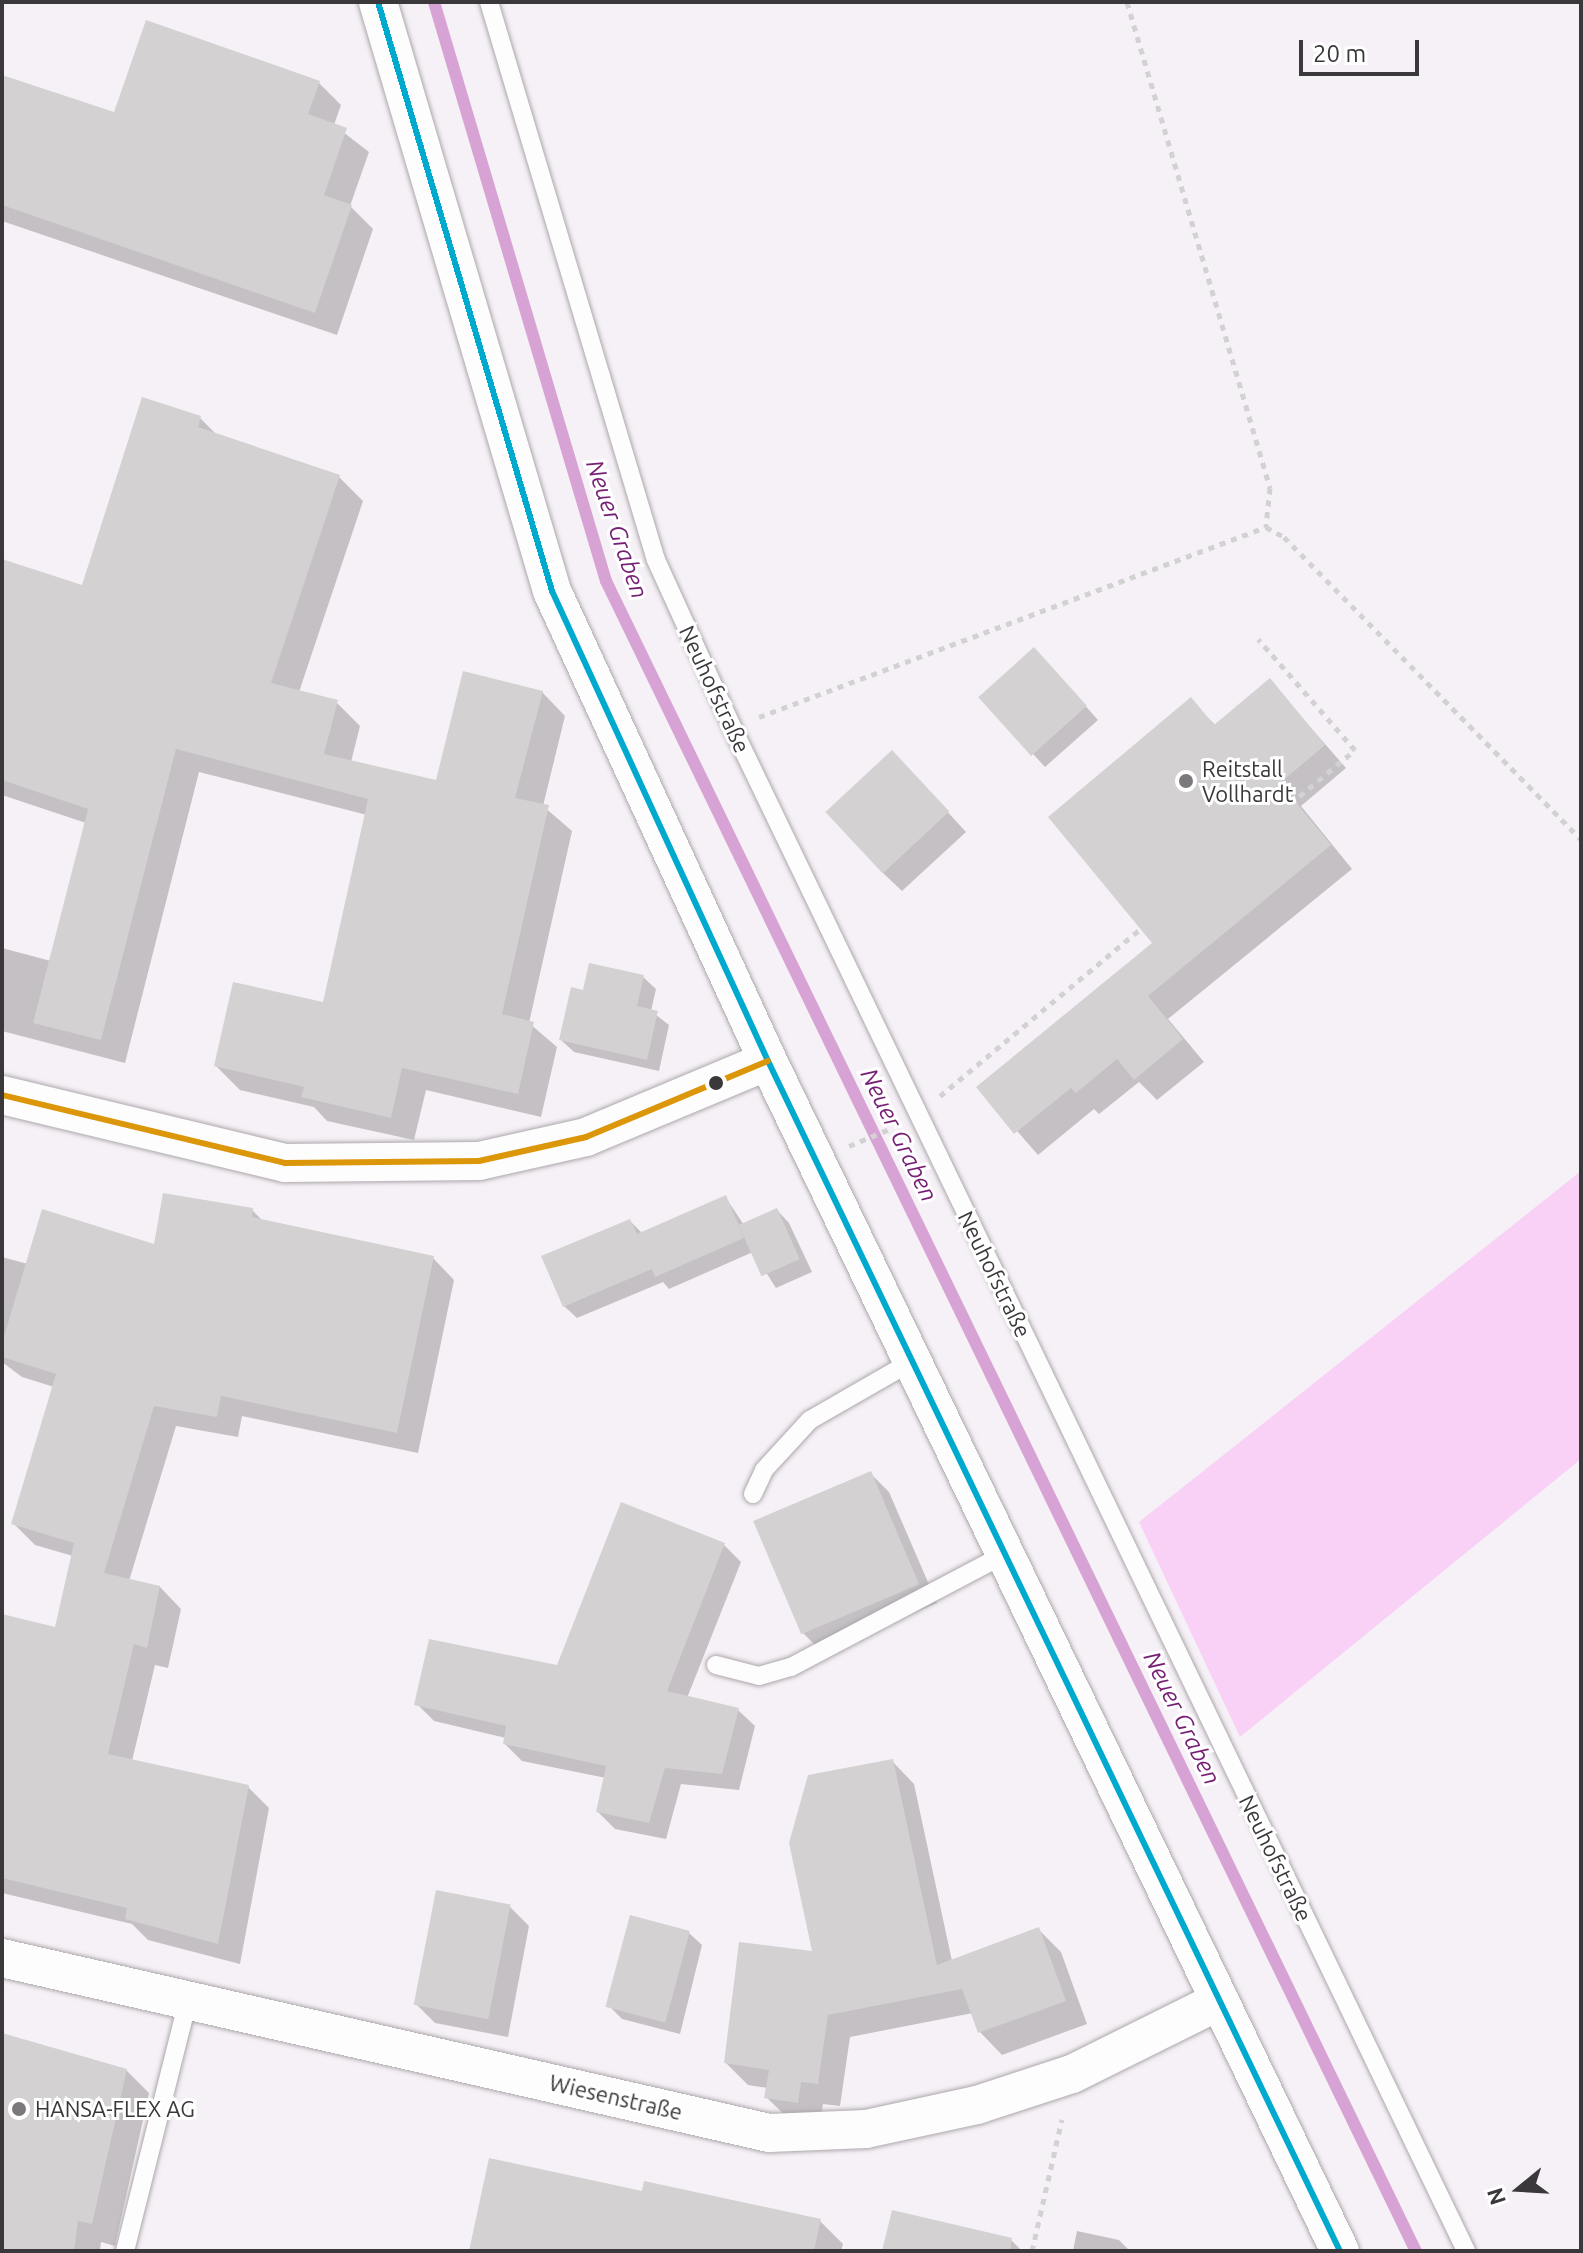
<!DOCTYPE html>
<html>
<head>
<meta charset="utf-8">
<style>
  body { margin:0 }
  #map { position:relative; width:1583px; height:2253px; overflow:hidden; background:#f6f1f6; font-family:Ubuntu,sans-serif }
  div>[style] { position:absolute }
  .green>* { inset:0; background:#f9d1f6 }
  .shadow>* { inset:0; background:#0003 }
  .stream>* { height:12px; margin:-6px; padding:0 6px; transform-origin:6px; border-radius:6px; background:#d7a3d4 }
  .building>* { inset:0; background:#d3d1d1; transform-origin:0 0 }
  .path>* { height:5px; margin-top:-2.5px; transform-origin:0; background:repeating-linear-gradient(90deg,#d2d2d2 0 6px,transparent 0 12px) }
  .roads { filter:drop-shadow(0 0 2px #aca8ac) drop-shadow(0 0 2px #aca8ac) }
  .lane>* { height:18px; margin:-9px; padding:0 9px; transform-origin:9px; border-radius:9px; background:#fefdfe }
  .street>* { height:38px; margin:-19px; padding:0 19px; transform-origin:19px; border-radius:19px; background:#fefdfe }
  .bus-1>* { height:6px; margin:-3px; padding:0 3px; transform-origin:3px; border-radius:3px; background:#00a9ce }
  .bus-2>* { height:6px; margin:-3px; padding:0 3px; transform-origin:3px; border-radius:3px; background:#db9609 }
  .dots>* { width:22px; height:22px; translate:-50% -50%; box-sizing:border-box; border:4px solid #fff; border-radius:50% }
  span { translate:-50% -50%; white-space:nowrap; text-align:center; line-height:1.15; -webkit-text-stroke:6px #fff; paint-order:stroke }
  .street-label { font-size:22px; color:#3b383b }
  .poi-label { font-size:22px; color:#3b383b }
  .left { translate:0 -50%; text-align:left }
  .water-label { font-size:24px; color:#761f74; font-style:italic }
  .frame { position:absolute; inset:0; border:4px solid #3b383b; pointer-events:none }
  .north { position:absolute; left:1479px; top:2149px; width:80px; height:80px; -webkit-text-stroke:6px #fff; paint-order:stroke; rotate:252deg; font-size:22px; font-weight:700; line-height:32px; text-align:center; color:#3b383b }
  .north::after { content:''; display:block; margin:auto; width:28px; height:36px; background:#3b383b; clip-path:polygon(50% 0,100% 100%,50% 72%,0 100%) }
  .scale { position:absolute; left:1299px; top:40px; width:120px; height:36px; box-sizing:border-box; border:4px solid #3b383b; border-top:0; padding-left:10px; font-size:24px; line-height:28px; white-space:nowrap; color:#3b383b; -webkit-text-stroke:6px #fff; paint-order:stroke }
</style>
</head>
<body>
<div id="map">
  <div class="green">
    <i style="clip-path:polygon(1581px 1171px,1581px 1459px,1240px 1737px,1139px 1522px)"></i>
  </div>
  <div class="shadow">
    <i style="clip-path:polygon(2px 77px,116px 115px,319px 83px,341px 105px,334px 125px,369px 152px,350px 206px,373px 229px,337px 335px,2px 221px)"></i>
    <i style="clip-path:polygon(200px 418px,218px 436px,339px 477px,363px 501px,299px 692px,336px 702px,360px 726px,351px 762px,438px 782px,542px 692px,565px 716px,543px 806px,572px 831px,529px 1023px,557px 1047px,541px 1117px,426px 1090px,414px 1140px,327px 1121px,314px 1107px,240px 1090px,216px 1066px,324px 1005px,367px 815px,199px 772px,125px 1063px,2px 1031px,2px 948px,51px 961px,86px 823px,2px 795px,2px 561px,83px 588px)"></i>
    <i style="clip-path:polygon(1046px 662px,1098px 720px,1045px 767px,981px 697px)"></i>
    <i style="clip-path:polygon(1270px 681px,1346px 768px,1301px 806px,1352px 869px,1168px 1019px,1204px 1062px,1157px 1100px,1139px 1082px,1099px 1114px,1094px 1109px,1038px 1155px,979px 1087px,1155px 943px,1191px 700px,1216px 726px)"></i>
    <i style="clip-path:polygon(911px 772px,966px 832px,902px 891px,883px 873px)"></i>
    <i style="clip-path:polygon(643px 977px,656px 989px,651px 1011px,669px 1025px,659px 1071px,574px 1052px,561px 1040px,585px 992px)"></i>
    <i style="clip-path:polygon(726px 1198px,744px 1225px,777px 1210px,789px 1223px,812px 1272px,776px 1288px,753px 1252px,669px 1289px,663px 1282px,577px 1318px,564px 1306px,630px 1221px,643px 1234px)"></i>
    <i style="clip-path:polygon(252px 1210px,264px 1222px,433px 1258px,454px 1280px,418px 1453px,242px 1416px,238px 1437px,176px 1426px,129px 1581px,160px 1587px,181px 1609px,168px 1668px,155px 1665px,132px 1761px,248px 1787px,269px 1808px,240px 1964px,148px 1940px,132px 1924px,2px 1893px,2px 1616px,57px 1629px,73px 1556px,35px 1545px,13px 1523px,54px 1387px,22px 1377px,2px 1362px,2px 1257px,28px 1264px,156px 1246px)"></i>
    <i style="clip-path:polygon(870px 1473px,889px 1492px,937px 1603px,822px 1652px,803px 1633px)"></i>
    <i style="clip-path:polygon(724px 1545px,741px 1562px,687px 1698px,738px 1710px,755px 1726px,739px 1790px,681px 1784px,666px 1839px,615px 1829px,598px 1812px,606px 1778px,522px 1761px,505px 1744px,506px 1738px,434px 1721px,417px 1704px,558px 1667px)"></i>
    <i style="clip-path:polygon(892px 1761px,914px 1784px,952px 1961px,1039px 1930px,1061px 1952px,1087px 2024px,1002px 2055px,980px 2032px,973px 2013px,850px 2037px,840px 2106px,823px 2104px,820px 2124px,789px 2119px,766px 2097px,768px 2088px,748px 2085px,726px 2063px,815px 1953px)"></i>
    <i style="clip-path:polygon(510px 1907px,529px 1926px,508px 2037px,435px 2023px,416px 2004px)"></i>
    <i style="clip-path:polygon(689px 1933px,702px 1945px,680px 2034px,622px 2019px,609px 2006px)"></i>
    <i style="clip-path:polygon(2px 2035px,126px 2070px,149px 2093px,115px 2246px,101px 2242px,100px 2251px,2px 2251px)"></i>
    <i style="clip-path:polygon(644px 2193px,820px 2221px,843px 2244px,841px 2251px,471px 2251px)"></i>
    <i style="clip-path:polygon(1077px 2231px,1119px 2240px,1130px 2251px,1073px 2251px)"></i>
    <i style="clip-path:polygon(1010px 2239px,1022px 2251px,884px 2251px)"></i>
  </div>
  <div class="stream">
    <i style="left:434px;top:2px;width:604px;rotate:73.46deg"></i>
    <i style="left:606px;top:581px;width:1856px;rotate:64.13deg"></i>
  </div>
  <div class="building">
    <i style="clip-path:polygon(146px 20px,320px 81px,308px 114px,347px 128px,324px 195px,352px 205px,315px 313px,2px 205px,2px 75px,114px 112px)"></i>
    <i style="clip-path:polygon(142px 397px,201px 416px,198px 427px,340px 475px,271px 683px,338px 700px,324px 754px,436px 780px,463px 671px,543px 691px,515px 798px,549px 805px,502px 1014px,534px 1022px,518px 1094px,402px 1068px,391px 1118px,301px 1097px,304px 1087px,214px 1066px,233px 982px,323px 1002px,368px 799px,176px 749px,101px 1040px,33px 1023px,88px 809px,2px 780px,2px 559px,82px 585px)"></i>
    <i style="left:1034px;top:647px;width:79px;height:75px;rotate:48deg"></i>
    <i style="clip-path:polygon(1270px 678px,1325px 745px,1280px 783px,1331px 845px,1148px 996px,1183px 1039px,1134px 1080px,1117px 1059px,1076px 1093px,1071px 1088px,1014px 1134px,976px 1087px,1152px 943px,1048px 817px,1191px 697px,1214px 725px)"></i>
    <i style="left:892px;top:750px;width:84px;height:91px;rotate:47deg"></i>
    <i style="clip-path:polygon(589px 963px,644px 975px,637px 1006px,658px 1011px,647px 1060px,559px 1040px,571px 987px,583px 990px)"></i>
    <i style="clip-path:polygon(163px 1193px,253px 1208px,252px 1217px,434px 1256px,397px 1433px,221px 1396px,217px 1417px,154px 1406px,104px 1573px,160px 1586px,147px 1648px,134px 1644px,108px 1754px,249px 1785px,218px 1944px,125px 1919px,127px 1908px,2px 1878px,2px 1614px,55px 1627px,74px 1543px,11px 1524px,56px 1374px,2px 1357px,2px 1343px,42px 1209px,154px 1244px)"></i>
    <i style="clip-path:polygon(726px 1195px,744px 1238px,655px 1277px,652px 1269px,563px 1307px,541px 1256px,630px 1219px,637px 1234px)"></i>
    <i style="left:777px;top:1208px;width:56px;height:42px;rotate:66deg"></i>
    <i style="left:871px;top:1471px;width:123px;height:128px;rotate:67deg"></i>
    <i style="clip-path:polygon(621px 1502px,725px 1543px,667px 1691px,739px 1708px,722px 1774px,665px 1768px,649px 1823px,596px 1812px,606px 1766px,503px 1744px,506px 1726px,414px 1705px,429px 1639px,557px 1665px)"></i>
    <i style="clip-path:polygon(893px 1759px,937px 1965px,1039px 1927px,1066px 2001px,978px 2033px,962px 1989px,828px 2015px,818px 2084px,801px 2082px,798px 2103px,764px 2098px,769px 2070px,724px 2063px,739px 1942px,812px 1951px,789px 1843px,808px 1775px)"></i>
    <i style="left:436px;top:1890px;width:76px;height:117px;rotate:11deg"></i>
    <i style="left:630px;top:1915px;width:62px;height:95px;rotate:15deg"></i>
    <i style="clip-path:polygon(2px 2033px,127px 2069px,92px 2224px,78px 2221px,74px 2251px,2px 2251px)"></i>
    <i style="clip-path:polygon(489px 2158px,642px 2191px,644px 2181px,821px 2219px,814px 2251px,469px 2251px)"></i>
    <i style="clip-path:polygon(892px 2210px,1012px 2238px,1010px 2251px,882px 2251px)"></i>
  </div>
  <div class="path">
    <i style="left:1127px;top:2px;width:507px;rotate:73.6deg"></i>
    <i style="left:1270px;top:488px;width:39px;rotate:96deg"></i>
    <i style="left:759px;top:717px;width:541px;rotate:-20.54deg"></i>
    <i style="left:1266px;top:527px;width:21px;rotate:29deg"></i>
    <i style="left:1284px;top:537px;width:424px;rotate:45.5deg"></i>
    <i style="left:940px;top:1096px;width:540px;rotate:-39.82deg"></i>
    <i style="left:1355px;top:750px;width:147px;rotate:-131.1deg"></i>
    <i style="left:849px;top:1146px;width:47px;rotate:-22.7deg"></i>
    <i style="left:1032px;top:2251px;width:135px;rotate:-77.2deg"></i>
  </div>
  <div class="roads">
    <div class="lane">
      <i style="left:489px;top:2px;width:582px;rotate:73.34deg"></i>
      <i style="left:656px;top:560px;width:183px;rotate:65.5deg"></i>
      <i style="left:732px;top:727px;width:1692px;rotate:64.28deg"></i>
      <i style="left:753px;top:1494px;width:26px;rotate:-65deg"></i>
      <i style="left:764px;top:1470px;width:68px;rotate:-47.4deg"></i>
      <i style="left:810px;top:1420px;width:116px;rotate:-29.9deg"></i>
      <i style="left:716px;top:1665px;width:44px;rotate:14.3deg"></i>
      <i style="left:759px;top:1676px;width:33px;rotate:-16deg"></i>
      <i style="left:791px;top:1667px;width:240px;rotate:-27.8deg"></i>
      <i style="left:125px;top:2251px;width:259px;rotate:-75.9deg"></i>
    </div>
    <div class="street">
      <i style="left:378px;top:2px;width:614px;rotate:73.54deg"></i>
      <i style="left:552px;top:591px;width:517px;rotate:65.32deg"></i>
      <i style="left:768px;top:1061px;width:1320px;rotate:64.33deg"></i>
      <i style="left:2px;top:1095px;width:291px;rotate:13.5deg"></i>
      <i style="left:285px;top:1163px;width:194px;rotate:-0.6deg"></i>
      <i style="left:479px;top:1161px;width:110px;rotate:-12.6deg"></i>
      <i style="left:586px;top:1137px;width:197px;rotate:-22.7deg"></i>
      <i style="left:2px;top:1958px;width:787px;rotate:12.85deg"></i>
      <i style="left:769px;top:2133px;width:97px;rotate:-2.4deg"></i>
      <i style="left:866px;top:2129px;width:114px;rotate:-12.2deg"></i>
      <i style="left:977px;top:2105px;width:100px;rotate:-18.1deg"></i>
      <i style="left:1072px;top:2074px;width:162px;rotate:-26.4deg"></i>
    </div>
  </div>
  <div class="bus-1">
    <i style="left:378px;top:2px;width:614px;rotate:73.54deg"></i>
    <i style="left:552px;top:591px;width:517px;rotate:65.32deg"></i>
    <i style="left:768px;top:1061px;width:1320px;rotate:64.33deg"></i>
  </div>
  <div class="bus-2">
    <i style="left:2px;top:1095px;width:291px;rotate:13.5deg"></i>
    <i style="left:285px;top:1163px;width:194px;rotate:-0.6deg"></i>
    <i style="left:479px;top:1161px;width:110px;rotate:-12.6deg"></i>
    <i style="left:586px;top:1137px;width:197px;rotate:-22.7deg"></i>
  </div>
  <div class="dots">
    <i style="left:1186px;top:781px;background:#7c797c"></i>
    <i style="left:716px;top:1083px;background:#3b383b"></i>
    <i style="left:19px;top:2109px;background:#7c797c"></i>
  </div>
  <div class="street-label">
    <span style="left:715px;top:689px;rotate:65deg">Neuhofstraße</span>
    <span style="left:995px;top:1274px;rotate:64deg">Neuhofstraße</span>
    <span style="left:1276px;top:1858px;rotate:64deg">Neuhofstraße</span>
    <span style="left:616px;top:2097px;rotate:13deg">Wiesenstraße</span>
  </div>
  <div class="poi-label">
    <span class="left" style="left:1202px;top:781px">Reitstall<br>Vollhardt</span>
    <span class="left" style="left:35px;top:2109px">HANSA-FLEX AG</span>
  </div>
  <div class="water-label">
    <span style="left:617px;top:529px;rotate:71deg">Neuer Graben</span>
    <span style="left:899px;top:1135px;rotate:64deg">Neuer Graben</span>
    <span style="left:1182px;top:1718px;rotate:64deg">Neuer Graben</span>
  </div>
  <div class="frame"></div>
  <div class="north">N</div>
  <div class="scale">20 m</div>
</div>
</body>
</html>
